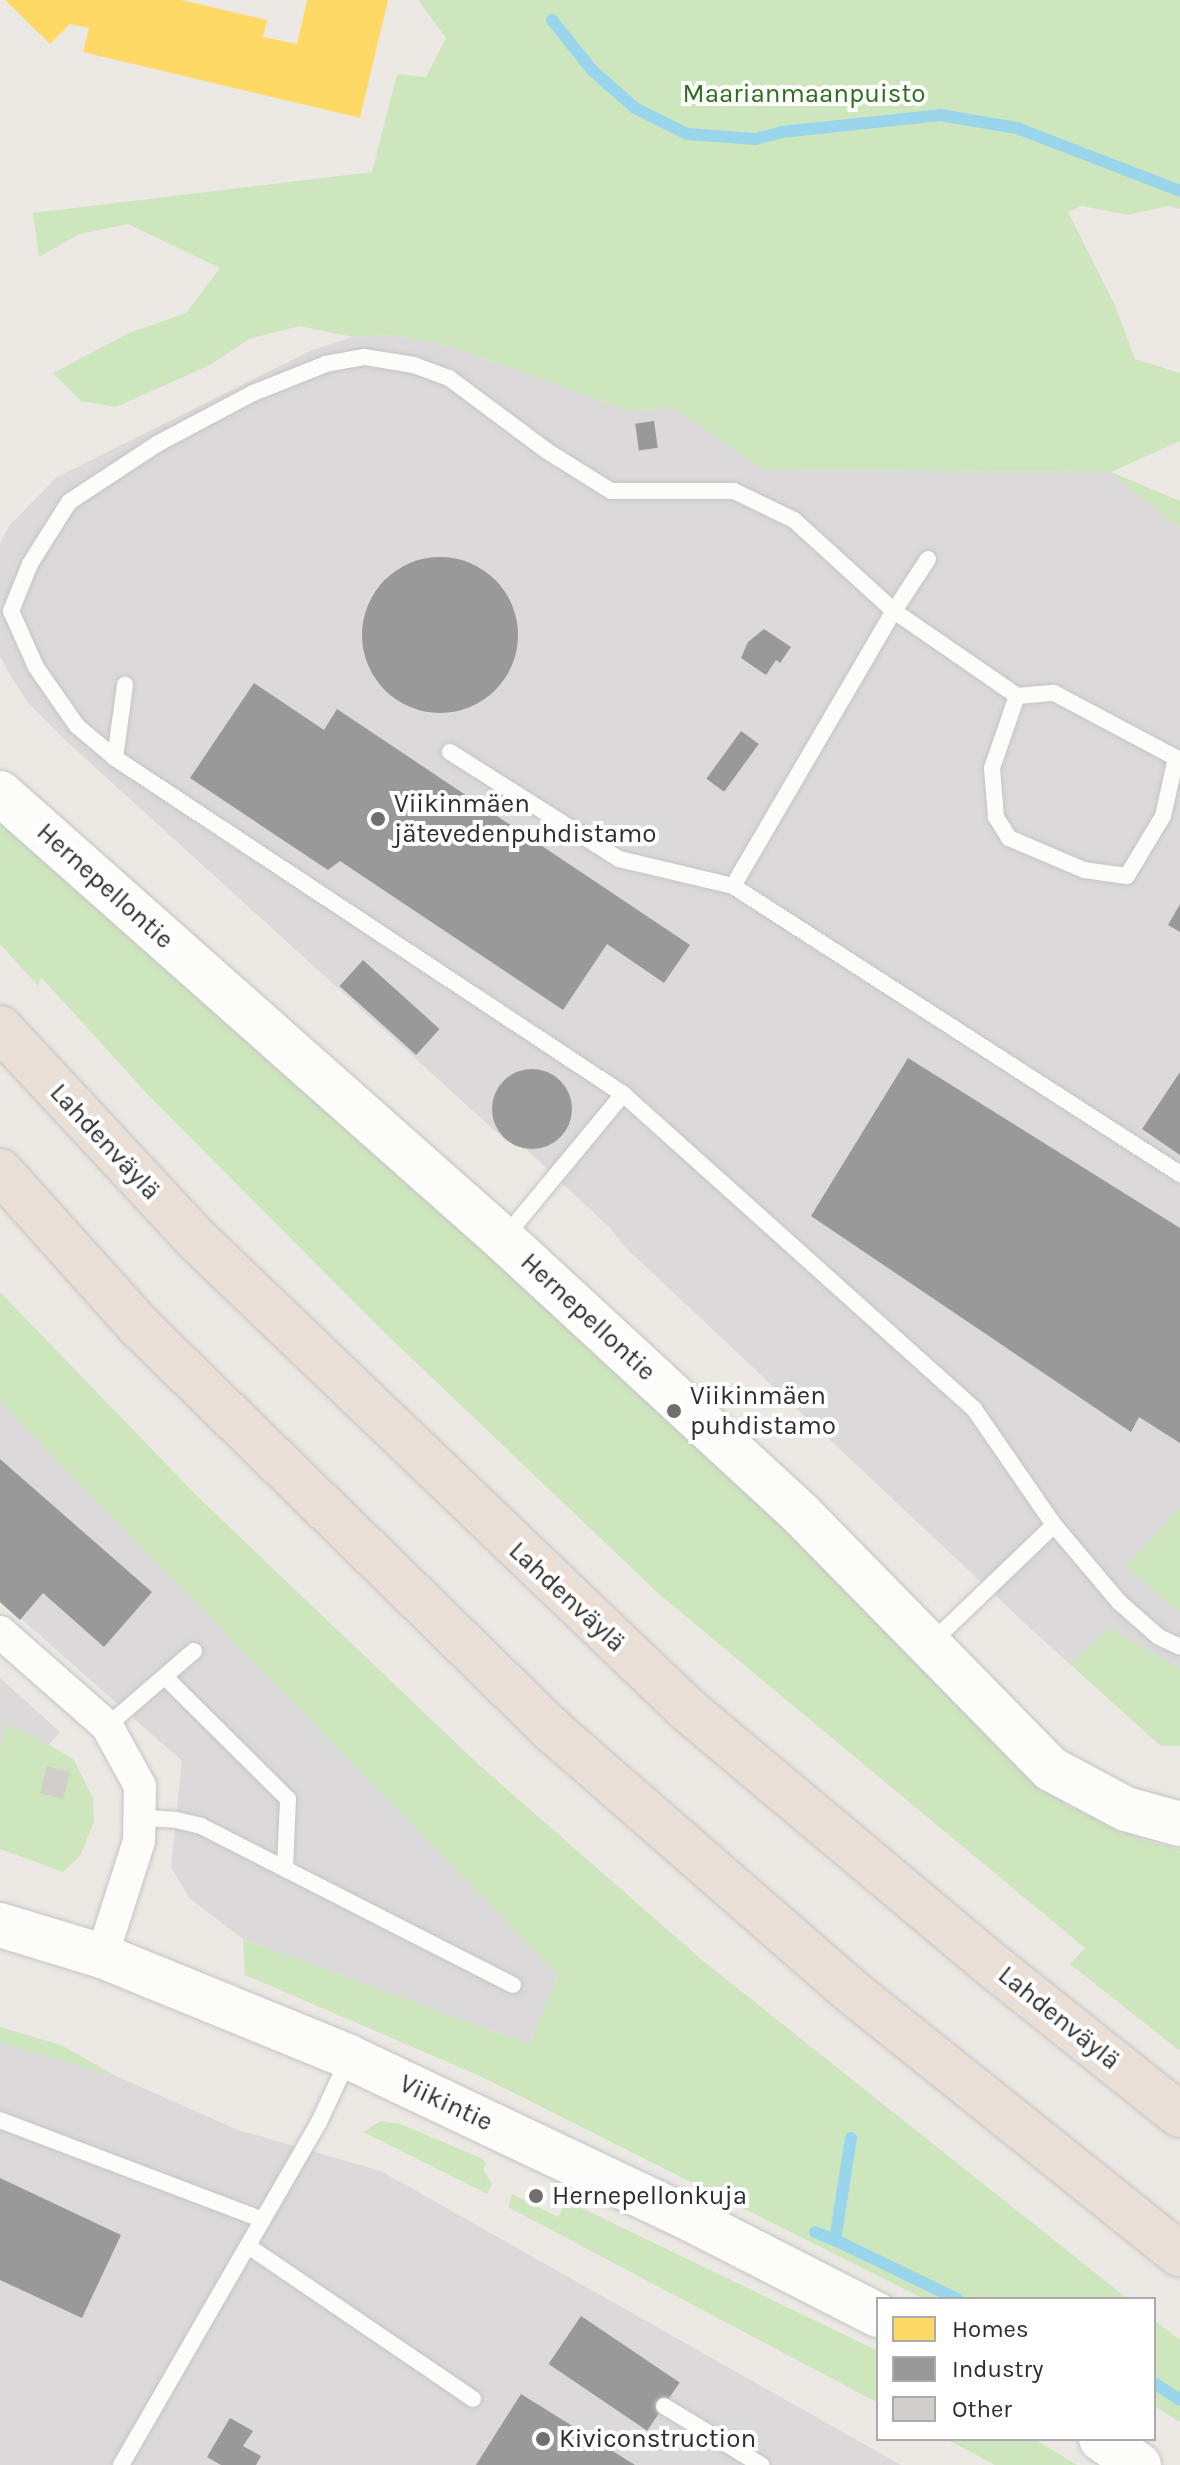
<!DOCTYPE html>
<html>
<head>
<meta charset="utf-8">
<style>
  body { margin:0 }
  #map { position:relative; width:1180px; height:2465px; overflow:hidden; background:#ece8e4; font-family:Karla,sans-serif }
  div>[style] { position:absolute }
  .industrial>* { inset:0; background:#dcd9db }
  .green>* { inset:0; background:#cee6be }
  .homes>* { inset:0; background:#ffd966 }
  .industry>* { inset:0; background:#999; transform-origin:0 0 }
  .round { border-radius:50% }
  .stream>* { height:12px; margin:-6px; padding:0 6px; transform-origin:6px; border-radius:6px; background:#99d6ec }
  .building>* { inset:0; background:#d1cecb; transform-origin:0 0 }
  .roads { filter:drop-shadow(0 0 2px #c5c4c5) drop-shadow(0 0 2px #c5c4c5) }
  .lane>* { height:16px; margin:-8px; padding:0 8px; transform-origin:8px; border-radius:8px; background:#fcfcfb }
  .street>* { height:32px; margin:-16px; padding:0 16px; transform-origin:16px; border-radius:16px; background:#fcfcfb }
  .secondary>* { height:44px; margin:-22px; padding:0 22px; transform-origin:22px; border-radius:22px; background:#fcfcfb }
  .highway>* { height:44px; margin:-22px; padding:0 22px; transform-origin:22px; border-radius:22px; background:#eadfd6 }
  .dots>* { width:22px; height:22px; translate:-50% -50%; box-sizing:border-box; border:4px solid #fff; border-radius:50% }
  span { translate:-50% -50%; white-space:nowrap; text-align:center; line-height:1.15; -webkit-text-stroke:8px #fff; paint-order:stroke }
  .park-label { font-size:26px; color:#2c6e1b }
  .poi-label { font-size:26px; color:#2e2e2e }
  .left { translate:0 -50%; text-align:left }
  .street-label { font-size:26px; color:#2e2e2e }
  .legend { position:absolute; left:876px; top:2297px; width:280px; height:144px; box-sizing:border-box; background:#fff; border:2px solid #ababab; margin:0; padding:10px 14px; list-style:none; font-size:24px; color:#2e2e2e }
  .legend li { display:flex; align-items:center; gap:16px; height:40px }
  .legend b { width:40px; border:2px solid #ababab }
</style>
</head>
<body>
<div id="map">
  <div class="industrial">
    <i style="clip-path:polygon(396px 335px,449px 346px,630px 411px,672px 407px,764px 470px,1110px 472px,1180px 528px,1180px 1746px,1161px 1746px,1032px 1630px,626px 1248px,611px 1229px,527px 1150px,505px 1140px,65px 740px,29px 704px,12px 678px,0 656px,0 543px,9px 526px,57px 477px,312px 350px,353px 337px)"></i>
    <i style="clip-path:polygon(0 1402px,558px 1974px,529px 2044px,243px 1939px,189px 1898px,171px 1867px,182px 1761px,0 1600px)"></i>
    <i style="clip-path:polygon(0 1678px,60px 1732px,0 1798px)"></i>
    <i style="clip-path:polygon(0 2037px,116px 2076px,238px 2130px,381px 2171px,901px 2465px,0 2465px)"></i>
  </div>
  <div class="green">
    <i style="clip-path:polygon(418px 0,1180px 0,1180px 209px,1168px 206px,1128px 215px,1082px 206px,1068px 212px,1114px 303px,1135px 359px,1180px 373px,1180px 441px,1111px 472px,1180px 501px,1180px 528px,1110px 472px,764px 470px,672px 407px,630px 411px,449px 346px,396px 335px,353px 337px,299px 326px,249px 339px,210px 365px,116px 407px,81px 401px,53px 373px,129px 333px,186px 313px,220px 268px,128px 224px,79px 234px,39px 257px,33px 213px,372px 172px,397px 74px,426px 77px,446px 38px)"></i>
    <i style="clip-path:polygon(0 816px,793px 1528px,1006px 1750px,1066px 1805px,1146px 1841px,1180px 1849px,1180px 2051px,1070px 1964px,1085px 1948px,660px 1595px,384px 1332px,150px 1097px,41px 977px,38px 986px,0 944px)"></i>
    <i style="clip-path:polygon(0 1292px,199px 1498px,477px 1763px,702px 1960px,1128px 2299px,924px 2299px,480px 2076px,245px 1975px,243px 1939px,529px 2044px,558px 1974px,0 1402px)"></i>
    <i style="clip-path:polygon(1180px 1507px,1180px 1613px,1126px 1566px)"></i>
    <i style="clip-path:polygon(1110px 1628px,1180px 1669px,1180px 1746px,1161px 1746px,1070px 1664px)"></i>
    <i style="clip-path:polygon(4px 1725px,30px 1733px,74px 1760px,93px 1798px,94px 1822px,80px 1856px,63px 1872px,0 1849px,0 1754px)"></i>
    <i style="clip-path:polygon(0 2027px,61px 2045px,116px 2076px,0 2043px)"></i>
    <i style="clip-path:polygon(381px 2121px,400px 2124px,481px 2158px,486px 2163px,483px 2170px,492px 2184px,487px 2194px,363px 2132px)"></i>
    <i style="clip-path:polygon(512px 2194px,558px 2217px,567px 2201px,878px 2351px,878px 2403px,508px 2207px)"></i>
    <i style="clip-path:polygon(1154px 2320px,1180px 2340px,1180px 2422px,1154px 2406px)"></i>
    <i style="clip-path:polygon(946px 2439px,1034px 2439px,1077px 2465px,995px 2465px)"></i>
  </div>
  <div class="homes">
    <i style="clip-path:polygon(5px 0,181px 0,267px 20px,263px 37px,297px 44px,307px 0,388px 0,360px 118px,83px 52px,89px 28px,70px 24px,50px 44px)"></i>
  </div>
  <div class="industry">
    <i style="left:654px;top:421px;width:27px;height:19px;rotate:82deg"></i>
    <i class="round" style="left:362px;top:557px;width:156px;height:156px"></i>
    <i style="clip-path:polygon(764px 629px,791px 647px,780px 663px,776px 660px,766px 675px,741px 658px,748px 642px)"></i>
    <i style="clip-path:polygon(254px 683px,324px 730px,337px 709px,690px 945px,664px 983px,607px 944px,563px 1010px,340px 861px,328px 870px,190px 778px)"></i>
    <i style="left:741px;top:731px;width:22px;height:59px;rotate:36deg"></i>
    <i style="clip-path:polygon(1180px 904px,1180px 932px,1168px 925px)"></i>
    <i style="left:363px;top:960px;width:103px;height:35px;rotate:42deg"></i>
    <i style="clip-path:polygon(908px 1058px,1180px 1228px,1180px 1443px,1139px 1417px,1131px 1432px,811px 1216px)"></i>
    <i class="round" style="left:492px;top:1069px;width:80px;height:80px"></i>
    <i style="clip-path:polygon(1180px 1072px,1180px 1155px,1142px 1129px)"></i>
    <i style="clip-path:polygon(0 1459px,152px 1592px,104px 1647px,43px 1593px,20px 1620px,0 1602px)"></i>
    <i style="clip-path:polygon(0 2178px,121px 2235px,82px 2318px,0 2280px)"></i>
    <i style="left:581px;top:2316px;width:119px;height:58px;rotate:34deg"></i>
    <i style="clip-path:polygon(521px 2394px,635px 2465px,476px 2465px)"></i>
    <i style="clip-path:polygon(230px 2418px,253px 2431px,243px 2446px,261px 2456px,256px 2465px,221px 2465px,207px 2457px)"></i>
  </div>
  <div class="stream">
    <i style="left:552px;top:20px;width:64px;rotate:51.3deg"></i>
    <i style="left:592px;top:70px;width:57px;rotate:41.5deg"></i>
    <i style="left:635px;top:108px;width:58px;rotate:26.6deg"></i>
    <i style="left:687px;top:134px;width:69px;rotate:4.1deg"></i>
    <i style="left:756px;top:139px;width:27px;rotate:-15deg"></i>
    <i style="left:782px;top:132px;width:159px;rotate:-6.1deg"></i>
    <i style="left:940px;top:115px;width:78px;rotate:9.6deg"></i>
    <i style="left:1017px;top:128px;width:175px;rotate:21.1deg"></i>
    <i style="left:851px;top:2138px;width:103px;rotate:98.9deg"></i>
    <i style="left:835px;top:2240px;width:136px;rotate:25.8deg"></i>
    <i style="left:815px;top:2232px;width:22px;rotate:22deg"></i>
    <i style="left:1154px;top:2383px;width:31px;rotate:33deg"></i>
  </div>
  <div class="building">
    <i style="left:47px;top:1766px;width:24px;height:28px;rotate:15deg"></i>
  </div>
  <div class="roads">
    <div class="lane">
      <i style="left:928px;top:559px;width:62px;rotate:123.2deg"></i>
      <i style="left:894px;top:611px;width:150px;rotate:34.6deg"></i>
      <i style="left:1017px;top:696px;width:37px;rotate:-5deg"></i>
      <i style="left:1054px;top:693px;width:138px;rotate:28deg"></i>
      <i style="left:1176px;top:758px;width:59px;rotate:102.6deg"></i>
      <i style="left:1163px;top:816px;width:70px;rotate:121deg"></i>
      <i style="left:1127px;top:876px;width:43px;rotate:-172.1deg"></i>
      <i style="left:1084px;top:870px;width:82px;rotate:-156.9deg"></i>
      <i style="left:1009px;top:838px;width:25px;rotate:-122deg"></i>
      <i style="left:996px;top:817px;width:49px;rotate:-94.7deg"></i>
      <i style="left:992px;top:768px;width:76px;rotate:-70.9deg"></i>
      <i style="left:450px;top:752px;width:200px;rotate:32.3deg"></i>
      <i style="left:619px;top:859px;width:117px;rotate:13.3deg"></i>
      <i style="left:733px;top:886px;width:532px;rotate:32.79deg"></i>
      <i style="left:115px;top:758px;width:74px;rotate:-82.2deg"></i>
      <i style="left:733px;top:886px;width:319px;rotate:-59.7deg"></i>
      <i style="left:894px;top:611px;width:135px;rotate:-137.7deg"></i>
      <i style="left:794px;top:520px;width:67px;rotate:-154.2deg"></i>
      <i style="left:734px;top:491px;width:123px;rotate:180deg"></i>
      <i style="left:611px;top:491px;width:75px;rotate:-148deg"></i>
      <i style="left:547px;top:451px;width:122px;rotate:-143.3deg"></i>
      <i style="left:449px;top:378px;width:37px;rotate:-160deg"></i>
      <i style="left:414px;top:365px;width:51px;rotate:-170.9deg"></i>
      <i style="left:364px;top:357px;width:39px;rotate:170deg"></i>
      <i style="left:326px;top:364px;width:79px;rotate:158.3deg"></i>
      <i style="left:253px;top:393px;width:109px;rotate:152deg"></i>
      <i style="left:157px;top:444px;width:105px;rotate:146.6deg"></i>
      <i style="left:69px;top:502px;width:73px;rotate:122.2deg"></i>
      <i style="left:30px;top:564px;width:51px;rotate:112deg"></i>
      <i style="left:11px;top:611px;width:61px;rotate:65.9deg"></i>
      <i style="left:36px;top:667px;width:72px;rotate:55.2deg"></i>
      <i style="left:77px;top:726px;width:50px;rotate:40.1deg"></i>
      <i style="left:115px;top:758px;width:609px;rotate:33.48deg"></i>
      <i style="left:623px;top:1094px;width:472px;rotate:41.9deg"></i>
      <i style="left:974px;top:1409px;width:141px;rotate:55.4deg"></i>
      <i style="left:1054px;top:1525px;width:170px;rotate:136.2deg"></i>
      <i style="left:504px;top:1238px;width:187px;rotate:-50.4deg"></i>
      <i style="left:1054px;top:1525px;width:101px;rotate:49.8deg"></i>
      <i style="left:1119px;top:1602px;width:53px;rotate:41.2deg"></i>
      <i style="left:1159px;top:1637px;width:23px;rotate:25deg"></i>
      <i style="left:165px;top:1677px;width:173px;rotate:44.8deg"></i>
      <i style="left:288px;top:1799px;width:70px;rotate:92.5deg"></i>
      <i style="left:107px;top:1726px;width:115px;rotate:-40.8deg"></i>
      <i style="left:141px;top:1818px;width:35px;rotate:3deg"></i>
      <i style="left:176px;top:1820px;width:26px;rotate:13deg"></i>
      <i style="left:201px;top:1826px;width:350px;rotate:27deg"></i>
      <i style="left:0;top:2120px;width:281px;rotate:20.8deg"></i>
      <i style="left:248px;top:2246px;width:272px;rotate:34.2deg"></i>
      <i style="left:664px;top:2406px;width:114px;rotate:31.3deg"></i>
      <i style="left:121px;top:2465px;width:396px;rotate:-60deg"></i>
      <i style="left:319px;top:2122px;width:71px;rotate:-64.9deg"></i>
    </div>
    <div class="street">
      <i style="left:0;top:1632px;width:142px;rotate:41.3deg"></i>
      <i style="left:107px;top:1726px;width:68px;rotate:61.2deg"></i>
      <i style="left:140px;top:1786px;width:55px;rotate:91deg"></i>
      <i style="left:139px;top:1841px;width:121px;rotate:107.8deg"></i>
    </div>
    <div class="secondary">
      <i style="left:0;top:793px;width:672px;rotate:41.56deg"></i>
      <i style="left:503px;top:1239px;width:404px;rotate:42.7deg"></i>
      <i style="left:800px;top:1513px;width:359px;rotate:45.6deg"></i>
      <i style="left:1051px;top:1769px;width:85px;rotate:28.1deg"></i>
      <i style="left:1126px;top:1809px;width:56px;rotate:15.5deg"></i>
      <i style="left:0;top:1925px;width:107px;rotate:16.9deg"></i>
      <i style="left:102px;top:1956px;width:267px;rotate:22.2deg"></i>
      <i style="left:349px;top:2057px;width:380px;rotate:25.4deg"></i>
      <i style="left:692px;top:2220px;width:209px;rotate:27.1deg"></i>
      <i style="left:1101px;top:2439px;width:46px;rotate:34.4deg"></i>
    </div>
    <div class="highway">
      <i style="left:0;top:1028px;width:288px;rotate:47.1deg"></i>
      <i style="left:196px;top:1239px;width:681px;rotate:43.75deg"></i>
      <i style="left:688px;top:1710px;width:403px;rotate:40deg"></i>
      <i style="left:997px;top:1969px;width:234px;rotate:38.6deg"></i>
      <i style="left:0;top:1171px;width:208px;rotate:48.1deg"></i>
      <i style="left:139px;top:1326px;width:579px;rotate:44.37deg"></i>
      <i style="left:553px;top:1731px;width:389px;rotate:41.1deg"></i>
      <i style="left:846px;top:1987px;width:428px;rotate:38.7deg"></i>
    </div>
  </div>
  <div class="dots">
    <i style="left:378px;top:819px;background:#706f6e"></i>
    <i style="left:674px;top:1411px;background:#706f6e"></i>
    <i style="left:536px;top:2196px;background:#706f6e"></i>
    <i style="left:543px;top:2439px;background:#706f6e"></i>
  </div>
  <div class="park-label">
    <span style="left:804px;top:94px">Maarianmaanpuisto</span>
  </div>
  <div class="poi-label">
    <span class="left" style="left:394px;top:819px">Viikinmäen<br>jätevedenpuhdistamo</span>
    <span class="left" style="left:690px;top:1411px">Viikinmäen<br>puhdistamo</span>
    <span class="left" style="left:552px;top:2196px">Hernepellonkuja</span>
    <span class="left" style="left:559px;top:2439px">Kiviconstruction</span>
  </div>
  <div class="street-label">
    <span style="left:105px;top:886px;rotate:42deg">Hernepellontie</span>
    <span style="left:105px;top:1142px;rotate:47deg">Lahdenväylä</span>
    <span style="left:588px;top:1317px;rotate:43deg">Hernepellontie</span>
    <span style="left:567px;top:1597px;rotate:43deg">Lahdenväylä</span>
    <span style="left:1059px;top:2018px;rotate:39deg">Lahdenväylä</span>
    <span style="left:446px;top:2103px;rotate:25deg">Viikintie</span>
  </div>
  <ul class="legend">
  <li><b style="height:22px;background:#ffd966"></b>Homes</li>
  <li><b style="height:22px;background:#999"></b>Industry</li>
  <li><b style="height:22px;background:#d1cecb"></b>Other</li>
  </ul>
</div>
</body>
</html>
